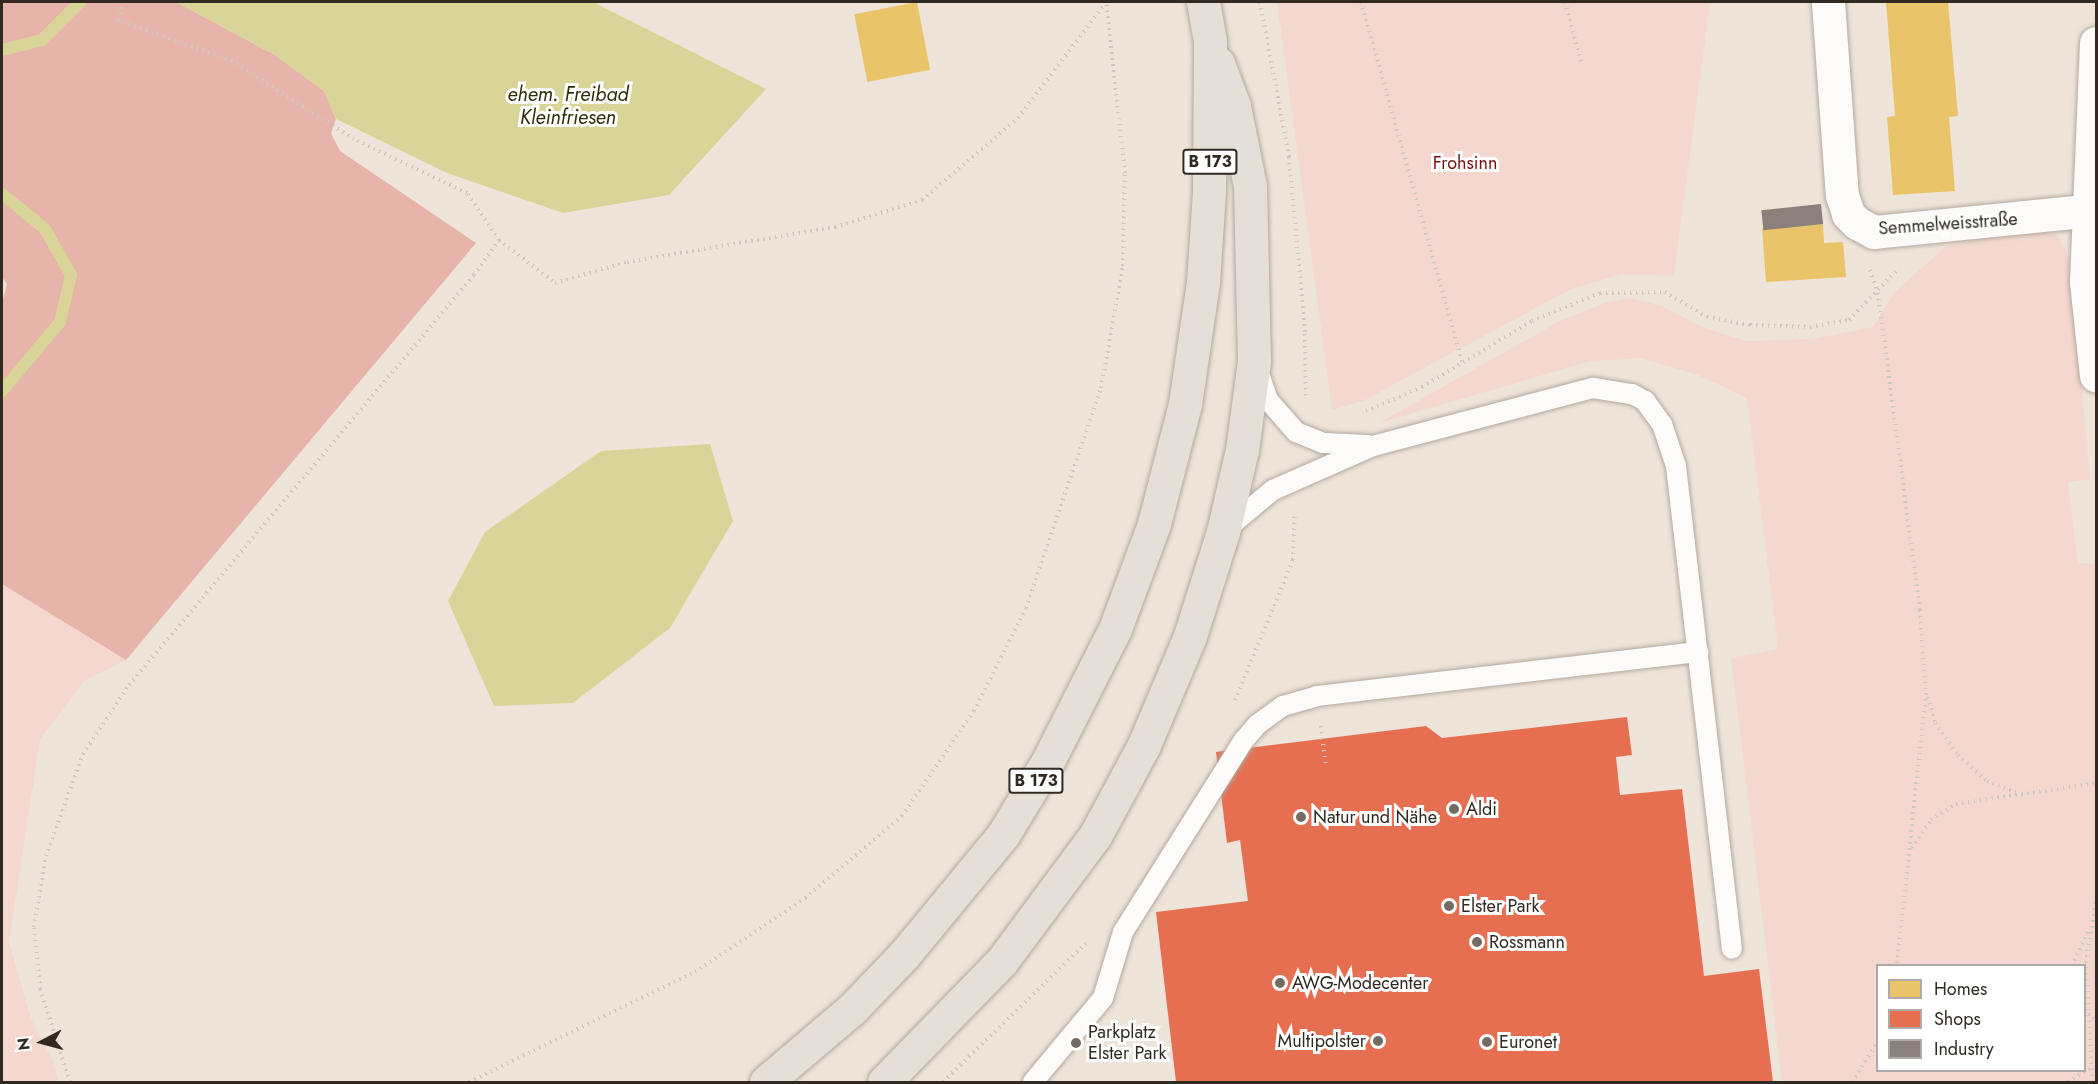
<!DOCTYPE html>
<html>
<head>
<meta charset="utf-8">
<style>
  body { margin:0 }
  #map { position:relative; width:2098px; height:1084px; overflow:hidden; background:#efe4d9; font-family:Jost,sans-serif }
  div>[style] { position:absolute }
  .green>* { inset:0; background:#f4d7ce }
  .forest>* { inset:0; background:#e6b4a8 }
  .water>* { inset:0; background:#d9d598 }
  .homes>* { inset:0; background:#e9c46a; transform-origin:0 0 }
  .shops>* { inset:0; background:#e76f51 }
  .industry>* { inset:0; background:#8a817c; transform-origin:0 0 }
  .stream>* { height:12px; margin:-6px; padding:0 6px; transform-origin:6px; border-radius:6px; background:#d9d598 }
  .path>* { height:4px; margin-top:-2px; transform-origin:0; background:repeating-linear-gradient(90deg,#ccc8c4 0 1.5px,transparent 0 6px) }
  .roads { filter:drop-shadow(0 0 2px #b2aaa1) drop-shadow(0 0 2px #b2aaa1) }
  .lane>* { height:20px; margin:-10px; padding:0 10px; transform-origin:10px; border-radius:10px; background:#fdfbf9 }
  .street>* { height:33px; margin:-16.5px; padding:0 16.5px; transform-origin:16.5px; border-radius:16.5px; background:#fdfbf9 }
  .primary>* { height:33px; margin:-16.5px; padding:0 16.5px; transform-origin:16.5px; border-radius:16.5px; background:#e4e0d7 }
  .dots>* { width:16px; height:16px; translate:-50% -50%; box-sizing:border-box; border:3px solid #fff; border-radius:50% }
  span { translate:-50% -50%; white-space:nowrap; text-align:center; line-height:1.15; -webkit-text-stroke:6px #fff; paint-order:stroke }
  .shield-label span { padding:2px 4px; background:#fff; border:2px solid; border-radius:4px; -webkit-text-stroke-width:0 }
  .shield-label { font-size:16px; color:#312a22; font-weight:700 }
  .park-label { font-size:18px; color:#74110b }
  .street-label { font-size:18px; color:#312a22 }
  .poi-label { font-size:18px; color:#312a22 }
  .left { translate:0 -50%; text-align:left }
  .right { translate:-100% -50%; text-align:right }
  .water-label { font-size:20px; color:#2e2d08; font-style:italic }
  .frame { position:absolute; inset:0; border:3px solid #312a22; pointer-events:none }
  .legend { position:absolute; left:1876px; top:964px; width:210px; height:108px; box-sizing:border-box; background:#fff; border:2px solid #adaaa7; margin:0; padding:8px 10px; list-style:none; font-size:18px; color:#312a22 }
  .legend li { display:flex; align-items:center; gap:12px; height:30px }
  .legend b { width:30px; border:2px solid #adaaa7 }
  .north { position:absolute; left:12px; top:1012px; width:60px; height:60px; -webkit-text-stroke:4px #fff; paint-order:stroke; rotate:264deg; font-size:16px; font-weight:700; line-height:24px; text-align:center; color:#312a22 }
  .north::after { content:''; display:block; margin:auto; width:21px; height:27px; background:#312a22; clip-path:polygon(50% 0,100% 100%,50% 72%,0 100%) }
</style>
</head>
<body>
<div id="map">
  <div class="green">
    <i style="clip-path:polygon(1277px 2px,1710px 2px,1674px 275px,1621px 274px,1569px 290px,1363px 401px,1332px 410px)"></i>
    <i style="clip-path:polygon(evenodd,2029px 228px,2058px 236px,2071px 262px,2090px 479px,2068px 482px,2078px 563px,2096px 564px,2096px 1082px,1782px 1082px,1731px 658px,1778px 649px,1747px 398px,1698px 375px,1640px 358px,1591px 361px,1379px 423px,1558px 322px,1605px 303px,1630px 298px,1659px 305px,1702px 327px,1746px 341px,1813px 339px,1873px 327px,1894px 293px,1945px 247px,2029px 228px,1878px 966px,2084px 966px,2084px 1070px,1878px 1070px,1878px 966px)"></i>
    <i style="clip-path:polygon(2px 584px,126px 660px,85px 680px,40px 739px,9px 942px,31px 1019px,54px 1063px,58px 1082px,2px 1082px)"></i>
  </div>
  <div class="forest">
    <i style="clip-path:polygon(2px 2px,176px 2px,275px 55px,324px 91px,336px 119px,331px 133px,340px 151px,476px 243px,126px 660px,2px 584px,2px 303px,7px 284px,2px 277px)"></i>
  </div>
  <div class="water">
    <i style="clip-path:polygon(176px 2px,593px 2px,766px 89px,669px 195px,563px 213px,447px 173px,336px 119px,324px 91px,275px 55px)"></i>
    <i style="clip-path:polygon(710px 444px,733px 521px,670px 628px,573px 703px,494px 706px,448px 601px,485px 532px,601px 451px)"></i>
  </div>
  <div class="homes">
    <i style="left:917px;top:2px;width:69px;height:64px;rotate:79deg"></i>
    <i style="clip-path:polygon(1886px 2px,1948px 2px,1958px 116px,1949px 117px,1955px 191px,1893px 195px,1887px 117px,1895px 116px)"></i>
    <i style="clip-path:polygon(1823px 224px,1824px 243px,1843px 242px,1846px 277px,1766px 282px,1762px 228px)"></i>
  </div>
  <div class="shops">
    <i style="clip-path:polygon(1627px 717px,1632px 755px,1616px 757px,1620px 795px,1682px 789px,1704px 976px,1759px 969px,1773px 1082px,1176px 1082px,1156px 912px,1248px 901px,1240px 840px,1227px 843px,1216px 752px,1426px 726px,1442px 738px)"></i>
  </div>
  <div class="industry">
    <i style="left:1821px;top:204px;width:20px;height:60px;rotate:84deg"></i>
  </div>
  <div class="stream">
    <i style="left:2px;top:50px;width:41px;rotate:-14deg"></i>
    <i style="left:42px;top:40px;width:54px;rotate:-45deg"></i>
    <i style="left:2px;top:194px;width:55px;rotate:39.1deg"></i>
    <i style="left:45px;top:229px;width:53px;rotate:60.5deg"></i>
    <i style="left:71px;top:275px;width:48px;rotate:103.2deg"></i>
    <i style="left:60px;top:322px;width:90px;rotate:130deg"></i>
  </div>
  <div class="path">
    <i style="left:1260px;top:2px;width:158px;rotate:79.4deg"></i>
    <i style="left:1289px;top:157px;width:178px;rotate:84.8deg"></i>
    <i style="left:1305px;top:334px;width:62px;rotate:89.1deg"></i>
    <i style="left:1361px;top:2px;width:374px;rotate:74.3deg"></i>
    <i style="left:1565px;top:2px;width:65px;rotate:74.9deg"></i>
    <i style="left:499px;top:240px;width:71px;rotate:37.5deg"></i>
    <i style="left:555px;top:283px;width:75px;rotate:-16.3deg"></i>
    <i style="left:627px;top:262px;width:211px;rotate:-9.6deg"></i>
    <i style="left:835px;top:227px;width:91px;rotate:-17.2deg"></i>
    <i style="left:922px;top:200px;width:126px;rotate:-40.5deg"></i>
    <i style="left:1018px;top:118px;width:142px;rotate:-52.7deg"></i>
    <i style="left:1870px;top:270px;width:24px;rotate:71deg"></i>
    <i style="left:1878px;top:293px;width:320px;rotate:82.5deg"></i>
    <i style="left:1920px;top:610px;width:83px;rotate:85.9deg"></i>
    <i style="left:1926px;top:693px;width:275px;rotate:96.1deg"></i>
    <i style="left:1366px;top:411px;width:61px;rotate:-23.2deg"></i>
    <i style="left:1422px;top:387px;width:128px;rotate:-31deg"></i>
    <i style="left:1532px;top:321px;width:74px;rotate:-22.4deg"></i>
    <i style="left:1600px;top:293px;width:65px;rotate:-0.9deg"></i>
    <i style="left:1665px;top:292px;width:49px;rotate:30.8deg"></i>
    <i style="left:1707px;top:317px;width:44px;rotate:10.5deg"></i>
    <i style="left:1750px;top:325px;width:60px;rotate:1.9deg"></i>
    <i style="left:1810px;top:327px;width:40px;rotate:-10deg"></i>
    <i style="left:1849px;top:320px;width:72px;rotate:-46.1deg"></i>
    <i style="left:1928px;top:697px;width:27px;rotate:75deg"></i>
    <i style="left:1935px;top:723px;width:39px;rotate:54deg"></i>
    <i style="left:1958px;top:755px;width:39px;rotate:42deg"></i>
    <i style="left:1987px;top:781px;width:31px;rotate:21deg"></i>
    <i style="left:1235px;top:700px;width:152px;rotate:-67.5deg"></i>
    <i style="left:1293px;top:560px;width:47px;rotate:-87.6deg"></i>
    <i style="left:1321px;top:726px;width:39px;rotate:83deg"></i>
    <i style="left:1912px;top:848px;width:34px;rotate:-56deg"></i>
    <i style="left:1931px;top:820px;width:30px;rotate:-33deg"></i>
    <i style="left:1956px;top:804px;width:142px;rotate:-8.5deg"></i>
    <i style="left:2072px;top:966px;width:38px;rotate:-65deg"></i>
    <i style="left:2088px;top:1014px;width:10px;rotate:37deg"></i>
    <i style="left:70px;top:1082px;width:98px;rotate:-107.9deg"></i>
    <i style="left:40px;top:989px;width:62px;rotate:-95.5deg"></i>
    <i style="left:34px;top:927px;width:72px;rotate:-80.4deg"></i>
    <i style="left:46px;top:856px;width:109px;rotate:-70.1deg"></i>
    <i style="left:83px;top:754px;width:83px;rotate:-56.3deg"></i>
    <i style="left:129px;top:685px;width:536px;rotate:-49.92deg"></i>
    <i style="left:474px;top:275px;width:43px;rotate:-54.5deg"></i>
    <i style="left:499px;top:240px;width:57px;rotate:-124.2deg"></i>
    <i style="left:467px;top:193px;width:125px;rotate:-154.5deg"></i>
    <i style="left:354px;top:139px;width:145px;rotate:-147.4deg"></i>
    <i style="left:232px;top:61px;width:121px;rotate:-160.2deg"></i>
    <i style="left:118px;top:20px;width:19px;rotate:-74deg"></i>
    <i style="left:469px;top:1082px;width:251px;rotate:-26deg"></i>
    <i style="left:695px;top:972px;width:133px;rotate:-33.9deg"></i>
    <i style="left:805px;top:898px;width:127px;rotate:-40.2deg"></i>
    <i style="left:902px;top:816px;width:127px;rotate:-55.6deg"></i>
    <i style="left:974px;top:711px;width:115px;rotate:-63.2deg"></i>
    <i style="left:1026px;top:608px;width:232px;rotate:-71.2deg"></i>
    <i style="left:1101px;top:388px;width:124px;rotate:-79.8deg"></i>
    <i style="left:1123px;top:266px;width:93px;rotate:-88.8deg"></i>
    <i style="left:1125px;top:173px;width:172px;rotate:-96.3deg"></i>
    <i style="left:943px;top:1082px;width:199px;rotate:-44.2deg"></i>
    <i style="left:1852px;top:1082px;width:49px;rotate:-57.6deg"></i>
    <i style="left:2068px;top:1082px;width:26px;rotate:-32deg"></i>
    <i style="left:2092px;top:1082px;width:119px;rotate:-92.9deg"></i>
    <i style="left:2086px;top:963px;width:63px;rotate:-80.8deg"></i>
  </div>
  <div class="roads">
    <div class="lane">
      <i style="left:1258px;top:371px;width:31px;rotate:71deg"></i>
      <i style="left:1268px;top:400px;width:43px;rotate:48.8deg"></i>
      <i style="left:1296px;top:432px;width:29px;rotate:22deg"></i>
      <i style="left:1323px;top:443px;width:45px;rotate:2.5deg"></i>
      <i style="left:1226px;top:529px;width:61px;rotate:-39.7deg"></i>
      <i style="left:1273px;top:490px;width:109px;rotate:-23.7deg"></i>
      <i style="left:1373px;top:446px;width:228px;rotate:-14.8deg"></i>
      <i style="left:1593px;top:388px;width:39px;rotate:9deg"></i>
      <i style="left:1632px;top:394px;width:15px;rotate:28deg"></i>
      <i style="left:1645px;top:401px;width:29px;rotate:54deg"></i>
      <i style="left:1662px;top:424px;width:44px;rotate:71.6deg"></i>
      <i style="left:1676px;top:466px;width:486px;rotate:83.4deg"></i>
      <i style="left:1033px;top:1082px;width:109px;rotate:-50.2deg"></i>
      <i style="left:1103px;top:998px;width:69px;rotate:-73.1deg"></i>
      <i style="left:1123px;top:932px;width:227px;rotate:-57.8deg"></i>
      <i style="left:1244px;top:740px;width:21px;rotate:-49deg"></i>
      <i style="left:1258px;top:724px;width:31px;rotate:-36deg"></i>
      <i style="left:1283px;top:706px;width:35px;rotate:-16deg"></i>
      <i style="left:1317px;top:696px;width:384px;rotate:-6.6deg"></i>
    </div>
    <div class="street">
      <i style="left:1828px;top:2px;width:194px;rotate:85.9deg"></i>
      <i style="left:1842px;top:195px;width:20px;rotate:72deg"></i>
      <i style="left:1848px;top:214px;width:13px;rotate:45deg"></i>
      <i style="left:1857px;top:223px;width:19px;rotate:28deg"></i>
      <i style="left:1874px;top:232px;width:213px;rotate:-5.7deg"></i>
      <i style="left:2096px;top:43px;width:239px;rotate:92.4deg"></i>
      <i style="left:2086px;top:282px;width:94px;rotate:83.9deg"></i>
    </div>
    <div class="primary">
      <i style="left:766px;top:1082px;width:113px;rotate:-40.3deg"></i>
      <i style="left:852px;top:1009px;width:75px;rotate:-46.1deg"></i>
      <i style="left:904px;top:955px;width:156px;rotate:-50.5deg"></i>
      <i style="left:1003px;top:835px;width:87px;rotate:-58.7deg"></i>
      <i style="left:1048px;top:761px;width:148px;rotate:-63.1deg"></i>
      <i style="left:1115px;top:629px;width:112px;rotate:-69.6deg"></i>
      <i style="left:1154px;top:524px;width:124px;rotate:-75.5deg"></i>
      <i style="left:1185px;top:404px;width:123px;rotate:-81.6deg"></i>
      <i style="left:1203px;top:282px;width:90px;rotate:-86.2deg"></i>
      <i style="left:1209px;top:192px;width:151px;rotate:-89.6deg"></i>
      <i style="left:1210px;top:41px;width:40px;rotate:-100deg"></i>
      <i style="left:884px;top:1082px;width:169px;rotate:-45.7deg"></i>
      <i style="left:1002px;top:961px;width:156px;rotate:-53.4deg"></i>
      <i style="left:1095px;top:836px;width:103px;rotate:-61.7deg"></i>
      <i style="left:1144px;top:745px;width:118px;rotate:-67.1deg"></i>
      <i style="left:1190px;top:636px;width:109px;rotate:-72.4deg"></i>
      <i style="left:1223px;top:532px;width:84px;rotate:-77deg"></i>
      <i style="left:1242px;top:450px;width:90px;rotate:-82.3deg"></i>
      <i style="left:1254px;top:361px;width:175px;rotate:-91.3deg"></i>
      <i style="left:1250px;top:186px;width:82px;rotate:-101.3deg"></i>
      <i style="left:1234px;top:106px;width:46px;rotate:-110.4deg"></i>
    </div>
  </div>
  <div class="dots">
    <i style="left:1454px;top:809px;background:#746b62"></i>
    <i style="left:1301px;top:817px;background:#746b62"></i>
    <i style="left:1449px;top:906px;background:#746b62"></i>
    <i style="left:1477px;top:942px;background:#746b62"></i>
    <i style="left:1280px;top:983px;background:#746b62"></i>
    <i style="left:1378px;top:1041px;background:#746b62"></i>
    <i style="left:1487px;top:1042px;background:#746b62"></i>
    <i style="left:1076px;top:1043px;background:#746b62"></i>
  </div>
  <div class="shield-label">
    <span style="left:1210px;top:162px">B 173</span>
    <span style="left:1036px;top:781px">B 173</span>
  </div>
  <div class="park-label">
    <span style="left:1465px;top:163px">Frohsinn</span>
  </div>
  <div class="street-label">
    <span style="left:1948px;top:224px;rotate:-4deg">Semmelweisstraße</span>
  </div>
  <div class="poi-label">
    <span class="left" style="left:1466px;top:809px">Aldi</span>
    <span class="left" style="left:1313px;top:817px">Natur und Nähe</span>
    <span class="left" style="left:1461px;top:906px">Elster Park</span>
    <span class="left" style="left:1489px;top:942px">Rossmann</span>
    <span class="left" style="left:1292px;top:983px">AWG-Modecenter</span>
    <span class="left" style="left:1088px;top:1043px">Parkplatz<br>Elster Park</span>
    <span class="right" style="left:1366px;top:1041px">Multipolster</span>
    <span class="left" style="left:1499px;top:1042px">Euronet</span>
  </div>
  <div class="water-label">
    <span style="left:568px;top:106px">ehem. Freibad<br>Kleinfriesen</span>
  </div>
  <div class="frame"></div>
  <ul class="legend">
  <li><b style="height:16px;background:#e9c46a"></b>Homes</li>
  <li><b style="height:16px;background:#e76f51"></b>Shops</li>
  <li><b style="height:16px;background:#8a817c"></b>Industry</li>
  </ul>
  <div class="north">N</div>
</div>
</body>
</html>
